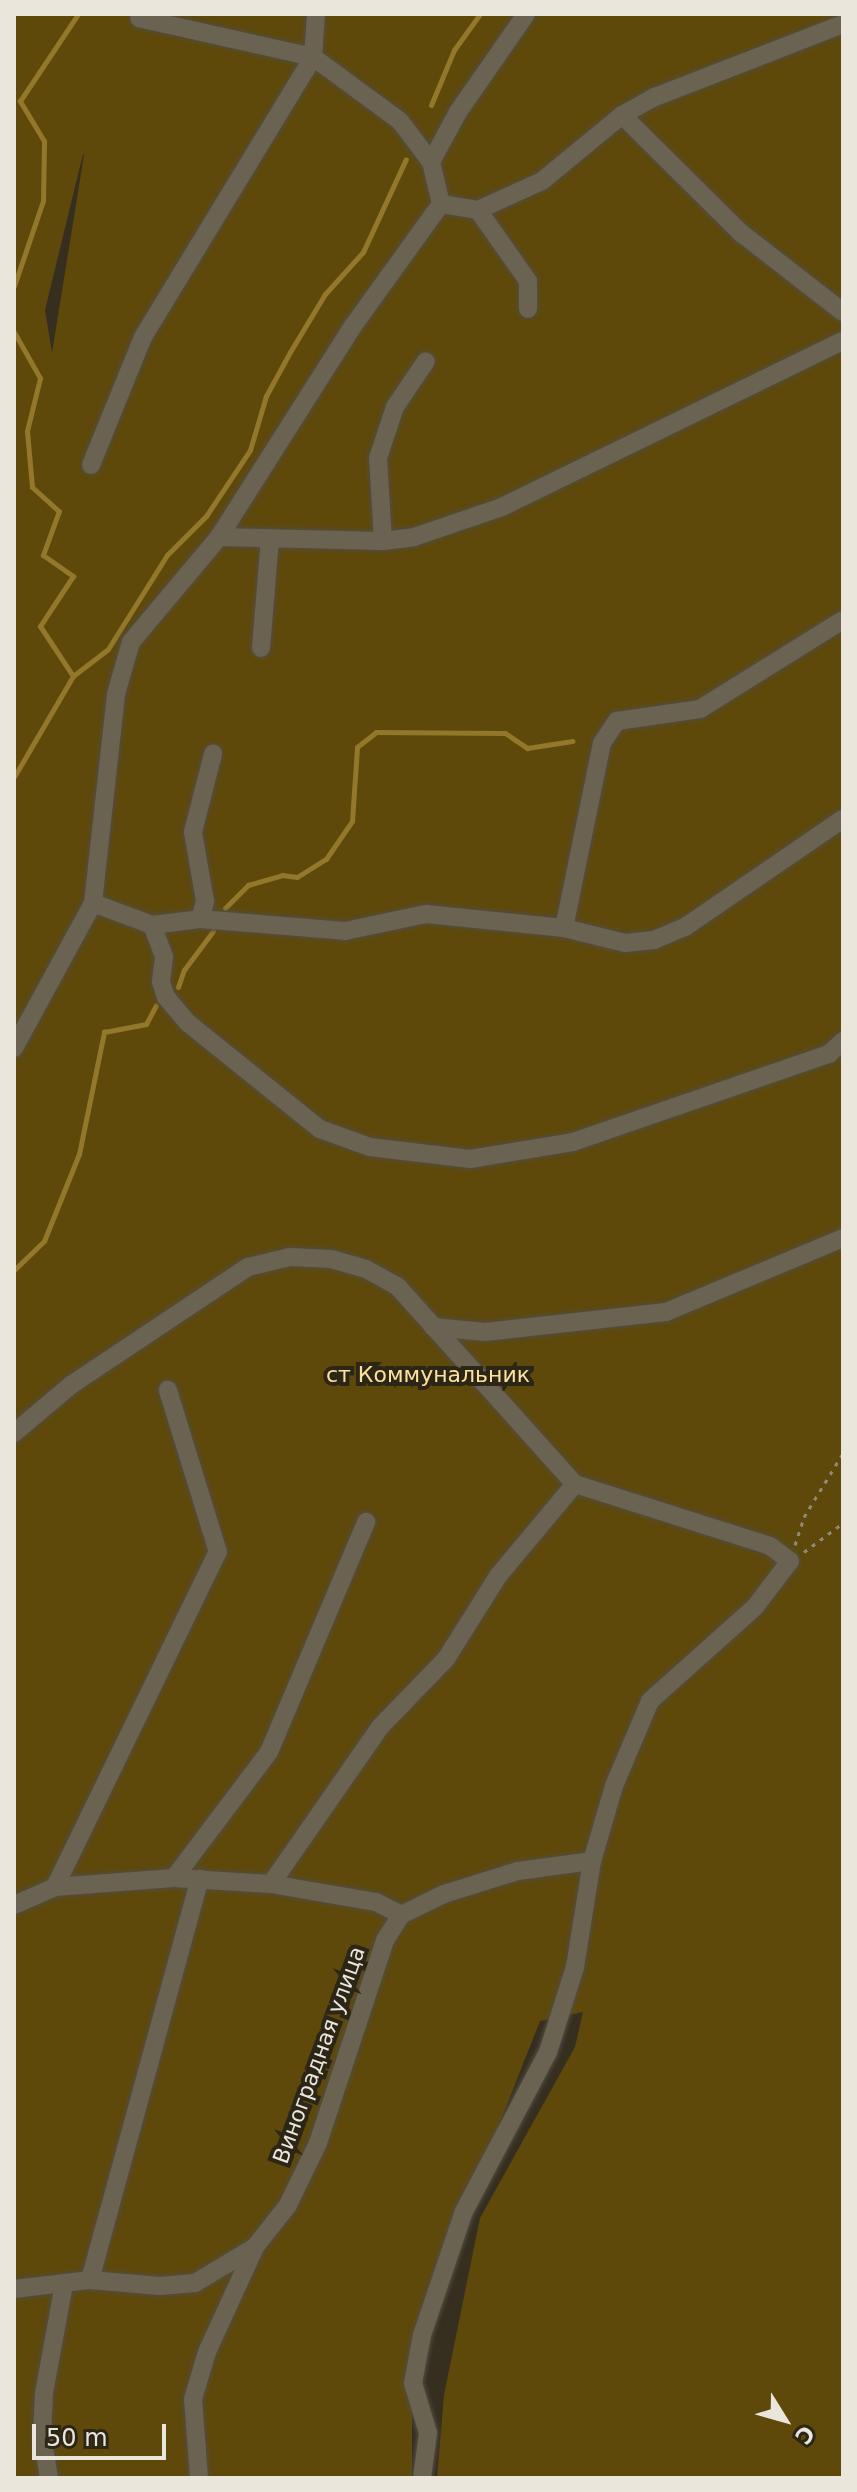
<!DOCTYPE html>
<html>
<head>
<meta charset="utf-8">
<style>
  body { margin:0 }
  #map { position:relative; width:857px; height:2492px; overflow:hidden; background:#362f20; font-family:"DejaVu Sans",sans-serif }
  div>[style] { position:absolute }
  .green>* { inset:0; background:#5f490a }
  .stream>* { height:5px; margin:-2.5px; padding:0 2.5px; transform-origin:2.5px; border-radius:2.5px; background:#93772b }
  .path>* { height:3px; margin-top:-1.5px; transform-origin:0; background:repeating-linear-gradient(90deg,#908a7e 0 4px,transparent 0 10px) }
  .roads { filter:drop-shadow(0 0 2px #524d40) drop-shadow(0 0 2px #524d40) }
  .minor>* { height:18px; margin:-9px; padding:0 9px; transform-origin:9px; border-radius:9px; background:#6a6352 }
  span { translate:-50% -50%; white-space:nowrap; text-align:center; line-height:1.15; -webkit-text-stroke:8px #2c2617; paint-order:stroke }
  .park-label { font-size:22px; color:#fde09b }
  .street-label { font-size:22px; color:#eae6dc }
  .frame { position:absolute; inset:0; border:16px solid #eae6dc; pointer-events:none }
  .north { position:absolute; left:745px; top:2380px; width:80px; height:80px; -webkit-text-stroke:6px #2c2617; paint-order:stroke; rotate:127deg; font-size:22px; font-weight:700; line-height:32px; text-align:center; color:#eae6dc }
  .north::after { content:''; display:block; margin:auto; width:28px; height:36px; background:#eae6dc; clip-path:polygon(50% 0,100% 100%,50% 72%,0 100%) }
  .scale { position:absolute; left:32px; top:2424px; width:134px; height:36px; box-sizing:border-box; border:4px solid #eae6dc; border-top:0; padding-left:10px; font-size:24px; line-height:28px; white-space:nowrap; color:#eae6dc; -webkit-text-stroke:6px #2c2617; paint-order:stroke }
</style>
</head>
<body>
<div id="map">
  <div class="green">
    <i style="clip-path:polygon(evenodd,14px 14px,843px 14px,843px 2478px,437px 2478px,444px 2395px,480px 2218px,575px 2047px,583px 2012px,540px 2021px,412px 2345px,412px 2478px,14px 2478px,14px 14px,83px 154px,84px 155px,52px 353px,45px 310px,83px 154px)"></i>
  </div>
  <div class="stream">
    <i style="left:431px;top:105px;width:60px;rotate:-67.3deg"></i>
    <i style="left:454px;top:50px;width:44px;rotate:-54.2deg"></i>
    <i style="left:14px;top:286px;width:90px;rotate:-71.2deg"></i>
    <i style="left:43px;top:201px;width:60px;rotate:-89deg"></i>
    <i style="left:44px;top:141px;width:47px;rotate:-121deg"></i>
    <i style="left:20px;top:101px;width:105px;rotate:-56.3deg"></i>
    <i style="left:14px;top:332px;width:53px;rotate:60.5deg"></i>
    <i style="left:40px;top:378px;width:55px;rotate:103.8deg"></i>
    <i style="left:27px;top:431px;width:56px;rotate:84.9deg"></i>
    <i style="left:32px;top:487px;width:36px;rotate:42deg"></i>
    <i style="left:59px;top:511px;width:47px;rotate:110deg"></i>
    <i style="left:43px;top:555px;width:37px;rotate:35deg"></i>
    <i style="left:73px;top:576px;width:60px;rotate:123.4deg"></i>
    <i style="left:40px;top:626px;width:60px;rotate:56.6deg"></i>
    <i style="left:73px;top:676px;width:117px;rotate:120.3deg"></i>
    <i style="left:73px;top:676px;width:44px;rotate:-37.6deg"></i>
    <i style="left:108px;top:649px;width:111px;rotate:-57.9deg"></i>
    <i style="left:167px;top:555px;width:55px;rotate:-45deg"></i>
    <i style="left:206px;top:516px;width:79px;rotate:-56.3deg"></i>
    <i style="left:250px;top:450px;width:56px;rotate:-73.5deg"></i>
    <i style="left:266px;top:396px;width:50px;rotate:-61.4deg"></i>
    <i style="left:290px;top:352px;width:68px;rotate:-58.9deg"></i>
    <i style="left:325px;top:294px;width:57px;rotate:-47.9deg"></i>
    <i style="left:363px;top:252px;width:102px;rotate:-65.2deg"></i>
    <i style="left:225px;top:908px;width:33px;rotate:-45deg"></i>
    <i style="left:248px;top:885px;width:35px;rotate:-16deg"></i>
    <i style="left:282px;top:875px;width:15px;rotate:8deg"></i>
    <i style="left:297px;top:877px;width:34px;rotate:-32deg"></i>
    <i style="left:326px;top:859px;width:46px;rotate:-55.6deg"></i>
    <i style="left:352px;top:821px;width:74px;rotate:-86.1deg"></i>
    <i style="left:357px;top:747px;width:24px;rotate:-38deg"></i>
    <i style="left:376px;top:732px;width:129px;rotate:0.4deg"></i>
    <i style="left:505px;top:733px;width:27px;rotate:34deg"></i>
    <i style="left:527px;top:748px;width:46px;rotate:-8.8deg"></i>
    <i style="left:178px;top:987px;width:18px;rotate:-71deg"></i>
    <i style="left:184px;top:970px;width:49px;rotate:-53.4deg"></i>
    <i style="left:14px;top:1270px;width:42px;rotate:-44deg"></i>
    <i style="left:44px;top:1241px;width:94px;rotate:-68.1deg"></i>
    <i style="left:79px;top:1154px;width:125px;rotate:-78.4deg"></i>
    <i style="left:104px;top:1032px;width:43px;rotate:-10.8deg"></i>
    <i style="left:146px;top:1024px;width:21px;rotate:-62deg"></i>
  </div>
  <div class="path">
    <i style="left:795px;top:1545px;width:29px;rotate:-72deg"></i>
    <i style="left:804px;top:1517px;width:75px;rotate:-58.6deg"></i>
    <i style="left:804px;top:1552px;width:49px;rotate:-36.6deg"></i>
  </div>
  <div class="roads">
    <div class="minor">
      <i style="left:622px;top:115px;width:168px;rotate:44.8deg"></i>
      <i style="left:741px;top:233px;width:129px;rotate:37.8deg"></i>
      <i style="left:431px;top:162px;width:57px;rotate:-61.6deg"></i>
      <i style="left:458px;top:112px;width:119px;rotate:-55.2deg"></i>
      <i style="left:441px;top:204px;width:37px;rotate:9deg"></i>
      <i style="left:478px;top:210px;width:70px;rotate:-24.4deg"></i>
      <i style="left:542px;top:181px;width:104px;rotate:-39.5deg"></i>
      <i style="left:622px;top:115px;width:38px;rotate:-29deg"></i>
      <i style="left:655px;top:97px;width:202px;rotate:-21.2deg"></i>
      <i style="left:478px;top:210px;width:87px;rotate:54.8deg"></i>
      <i style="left:528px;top:281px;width:28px;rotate:90deg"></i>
      <i style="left:91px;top:465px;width:138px;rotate:-67.9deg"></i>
      <i style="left:143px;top:337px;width:328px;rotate:-58.7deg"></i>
      <i style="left:313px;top:57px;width:178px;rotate:-167.4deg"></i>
      <i style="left:219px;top:537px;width:164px;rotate:1.4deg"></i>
      <i style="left:383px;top:541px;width:31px;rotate:-7deg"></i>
      <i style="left:414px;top:537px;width:93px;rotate:-18.8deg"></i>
      <i style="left:502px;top:507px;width:379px;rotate:-26deg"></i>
      <i style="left:383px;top:541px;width:83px;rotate:-93.4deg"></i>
      <i style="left:378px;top:458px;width:54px;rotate:-71.6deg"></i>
      <i style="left:395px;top:407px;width:55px;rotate:-56deg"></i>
      <i style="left:261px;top:648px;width:110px;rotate:-85.3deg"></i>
      <i style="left:93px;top:903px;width:63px;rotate:20.4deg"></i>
      <i style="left:152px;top:925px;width:48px;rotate:-7.1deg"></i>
      <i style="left:200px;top:919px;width:145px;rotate:4.7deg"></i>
      <i style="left:345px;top:931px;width:83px;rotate:-11.9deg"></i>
      <i style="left:426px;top:914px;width:139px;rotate:5.8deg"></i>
      <i style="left:564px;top:928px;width:189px;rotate:-78.4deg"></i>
      <i style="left:602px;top:743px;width:27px;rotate:-56deg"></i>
      <i style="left:617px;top:721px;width:84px;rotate:-8.2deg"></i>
      <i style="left:700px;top:709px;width:168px;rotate:-31.9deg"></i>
      <i style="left:200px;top:919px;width:19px;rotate:-74deg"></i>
      <i style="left:205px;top:901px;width:70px;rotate:-99.9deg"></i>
      <i style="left:193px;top:832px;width:81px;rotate:-75.6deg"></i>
      <i style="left:152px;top:925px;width:34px;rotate:69deg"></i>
      <i style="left:164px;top:957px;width:25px;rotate:97deg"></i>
      <i style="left:161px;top:982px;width:16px;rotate:72deg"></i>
      <i style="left:166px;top:997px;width:34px;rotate:50deg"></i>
      <i style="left:188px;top:1023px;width:169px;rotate:38.8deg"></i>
      <i style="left:320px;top:1129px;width:53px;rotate:19.8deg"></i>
      <i style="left:370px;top:1147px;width:101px;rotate:6.8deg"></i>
      <i style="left:470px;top:1159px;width:104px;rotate:-9.4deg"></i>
      <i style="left:573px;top:1142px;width:271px;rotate:-19deg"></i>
      <i style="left:829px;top:1054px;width:19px;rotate:-43deg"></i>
      <i style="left:564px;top:928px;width:63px;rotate:13.8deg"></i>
      <i style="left:625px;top:943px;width:29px;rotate:-6deg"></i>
      <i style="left:654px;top:940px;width:34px;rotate:-23deg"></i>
      <i style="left:685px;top:927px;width:191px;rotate:-34.4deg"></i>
      <i style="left:14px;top:1048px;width:165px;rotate:-61.4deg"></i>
      <i style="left:93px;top:903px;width:210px;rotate:-83.7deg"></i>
      <i style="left:116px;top:694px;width:54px;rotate:-73.9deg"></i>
      <i style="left:131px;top:642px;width:137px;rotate:-50deg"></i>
      <i style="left:219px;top:537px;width:250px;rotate:-57.6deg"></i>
      <i style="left:353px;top:326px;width:150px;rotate:-54.2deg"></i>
      <i style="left:441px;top:204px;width:43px;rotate:-103.4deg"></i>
      <i style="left:431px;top:162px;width:51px;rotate:-127.1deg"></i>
      <i style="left:400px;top:121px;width:108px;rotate:-143.7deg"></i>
      <i style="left:313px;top:57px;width:43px;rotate:-86deg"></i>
      <i style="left:433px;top:1327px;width:52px;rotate:5.5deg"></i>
      <i style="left:485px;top:1332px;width:182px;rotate:-6.3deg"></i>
      <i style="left:666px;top:1312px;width:192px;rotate:-22.7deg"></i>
      <i style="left:14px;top:1433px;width:75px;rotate:-40.1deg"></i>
      <i style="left:71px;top:1385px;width:213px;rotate:-33.7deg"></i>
      <i style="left:248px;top:1267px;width:43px;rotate:-13.4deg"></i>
      <i style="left:290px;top:1257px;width:41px;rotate:2.8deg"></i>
      <i style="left:331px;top:1259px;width:36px;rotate:16deg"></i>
      <i style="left:366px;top:1269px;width:37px;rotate:29deg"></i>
      <i style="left:398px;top:1287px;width:265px;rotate:48.1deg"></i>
      <i style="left:575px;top:1484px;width:205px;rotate:17.6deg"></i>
      <i style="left:770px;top:1546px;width:25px;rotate:37deg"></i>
      <i style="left:790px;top:1561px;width:58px;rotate:127.3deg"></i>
      <i style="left:755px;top:1607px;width:141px;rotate:138.2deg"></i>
      <i style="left:650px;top:1701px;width:92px;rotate:113deg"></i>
      <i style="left:614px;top:1786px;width:78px;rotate:106.3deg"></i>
      <i style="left:592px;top:1861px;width:107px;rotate:99.1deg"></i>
      <i style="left:575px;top:1967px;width:89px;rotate:107.6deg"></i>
      <i style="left:548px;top:2052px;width:180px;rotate:117.8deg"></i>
      <i style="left:464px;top:2211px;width:131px;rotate:108.7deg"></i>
      <i style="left:422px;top:2335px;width:49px;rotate:100.6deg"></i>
      <i style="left:413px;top:2383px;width:52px;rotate:73.3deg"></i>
      <i style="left:428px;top:2433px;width:45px;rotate:97.6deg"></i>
      <i style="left:174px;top:1878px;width:158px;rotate:-53deg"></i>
      <i style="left:269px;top:1752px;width:250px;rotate:-67.1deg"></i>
      <i style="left:271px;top:1884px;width:191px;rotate:-55.2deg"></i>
      <i style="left:380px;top:1727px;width:95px;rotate:-45.9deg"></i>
      <i style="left:446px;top:1659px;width:98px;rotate:-57.9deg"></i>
      <i style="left:498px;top:1576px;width:120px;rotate:-50.1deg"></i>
      <i style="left:55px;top:1887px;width:373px;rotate:-64.1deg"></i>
      <i style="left:218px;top:1552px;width:170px;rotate:-107.2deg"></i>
      <i style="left:14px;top:1905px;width:45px;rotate:-23.7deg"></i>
      <i style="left:55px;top:1887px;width:119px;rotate:-4.3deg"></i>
      <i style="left:174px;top:1878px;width:97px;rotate:3.5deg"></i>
      <i style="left:271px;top:1884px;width:107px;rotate:9.7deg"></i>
      <i style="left:376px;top:1902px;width:28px;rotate:27deg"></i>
      <i style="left:401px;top:1915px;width:48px;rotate:-26deg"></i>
      <i style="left:444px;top:1894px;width:77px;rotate:-17.3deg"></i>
      <i style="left:518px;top:1871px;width:75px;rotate:-7.7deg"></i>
      <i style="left:90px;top:2280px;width:416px;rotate:-74.7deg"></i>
      <i style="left:14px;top:2289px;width:77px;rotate:-6.8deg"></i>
      <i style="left:90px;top:2280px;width:70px;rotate:4.9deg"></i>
      <i style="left:160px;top:2286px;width:35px;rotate:-5deg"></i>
      <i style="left:195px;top:2283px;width:70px;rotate:-31deg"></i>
      <i style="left:49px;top:2478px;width:44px;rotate:-99.2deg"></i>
      <i style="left:42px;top:2435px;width:42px;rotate:-87.3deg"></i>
      <i style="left:44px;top:2393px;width:111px;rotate:-79.6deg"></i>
      <i style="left:199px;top:2478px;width:79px;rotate:-94.3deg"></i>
      <i style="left:193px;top:2399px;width:49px;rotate:-73.4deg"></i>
      <i style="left:207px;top:2352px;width:115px;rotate:-65.4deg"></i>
      <i style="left:255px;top:2247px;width:53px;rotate:-51.8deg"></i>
      <i style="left:288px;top:2205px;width:69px;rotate:-64.2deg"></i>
      <i style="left:318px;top:2143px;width:214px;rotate:-71.7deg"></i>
      <i style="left:385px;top:1940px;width:30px;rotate:-57deg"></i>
    </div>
  </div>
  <div class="park-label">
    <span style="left:428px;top:1375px">ст Коммунальник</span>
  </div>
  <div class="street-label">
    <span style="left:319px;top:2055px;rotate:-70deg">Виноградная улица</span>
  </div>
  <div class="frame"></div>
  <div class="north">С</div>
  <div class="scale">50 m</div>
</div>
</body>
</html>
